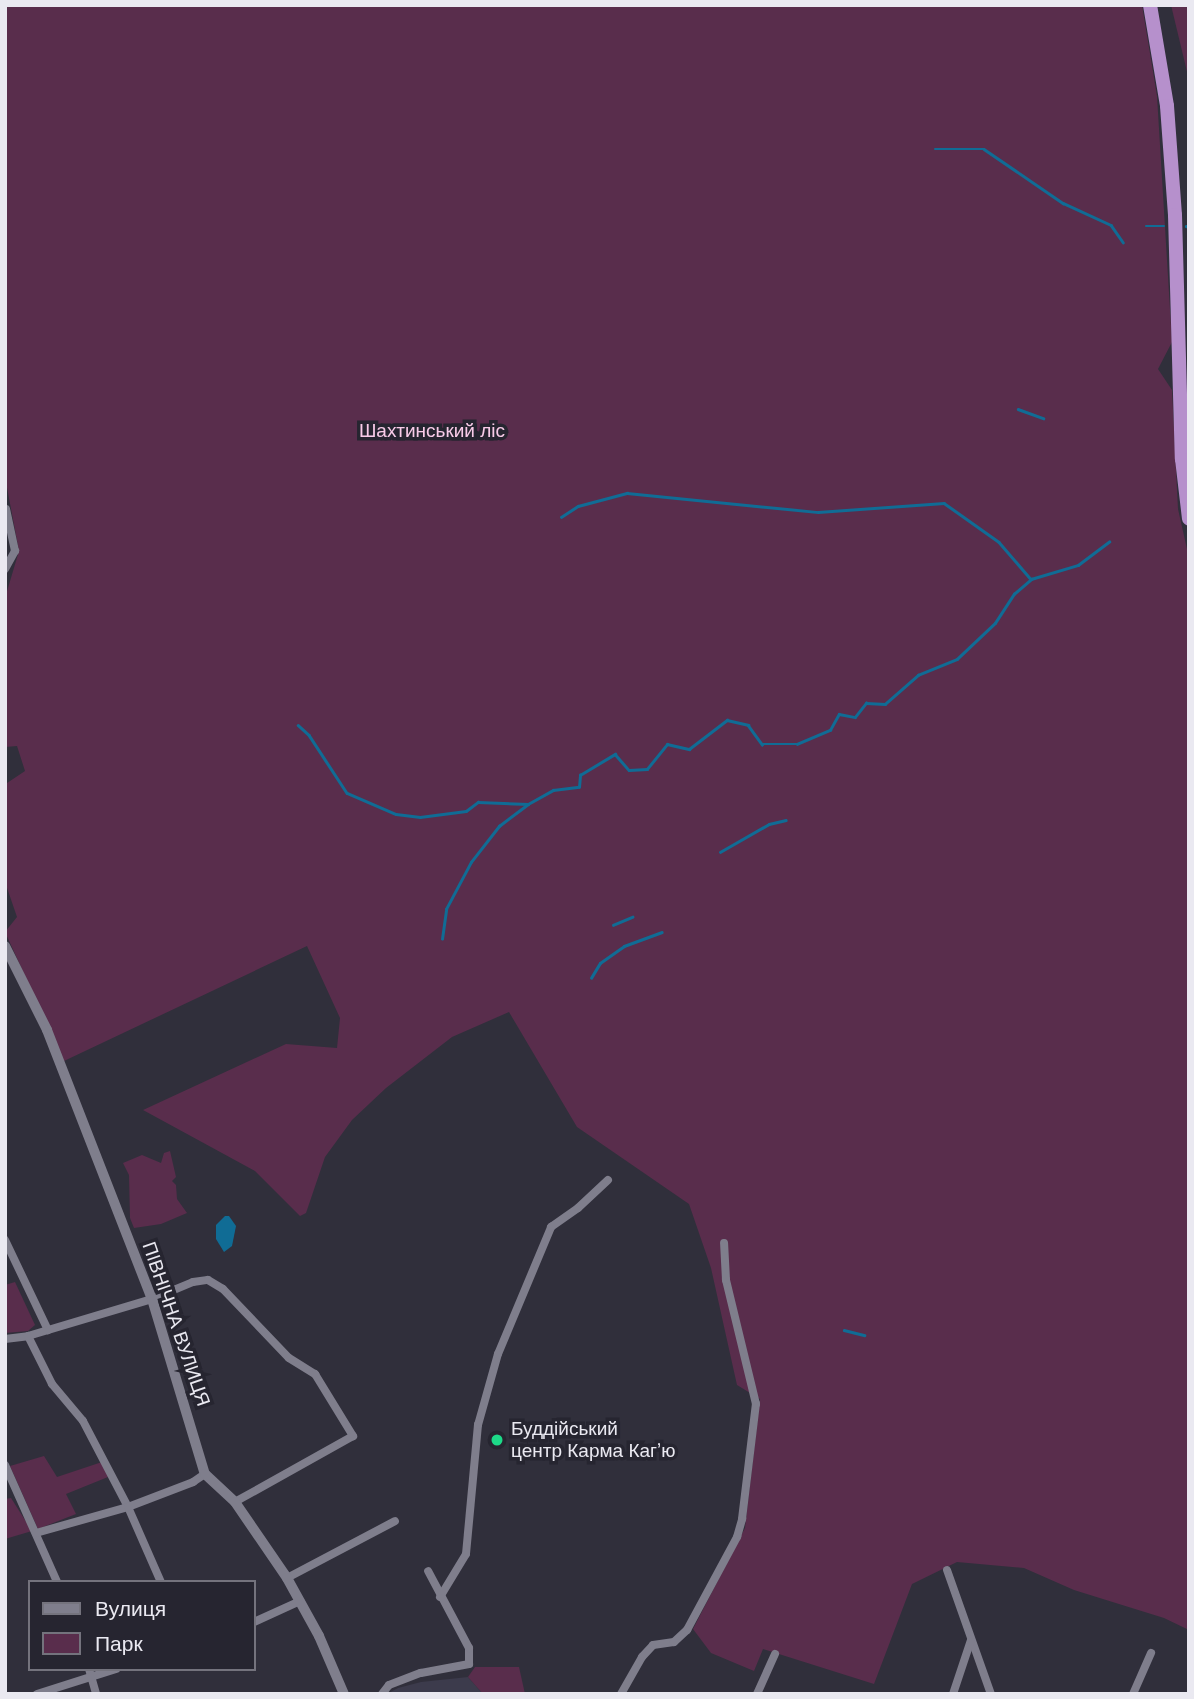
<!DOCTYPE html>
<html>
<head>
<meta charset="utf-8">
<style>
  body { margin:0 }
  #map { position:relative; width:1194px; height:1699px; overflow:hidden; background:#302f3b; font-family:Arial,sans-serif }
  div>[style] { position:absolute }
  .built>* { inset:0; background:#3c3b4c }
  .green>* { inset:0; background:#592d4c }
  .water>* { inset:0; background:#106c95 }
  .stream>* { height:2.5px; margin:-1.25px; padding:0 1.25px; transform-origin:1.25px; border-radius:1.25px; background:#106c95 }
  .minor>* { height:8px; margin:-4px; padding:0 4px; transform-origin:4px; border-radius:4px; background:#7f7e8c }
  .tertiary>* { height:10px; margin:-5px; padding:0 5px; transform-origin:5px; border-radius:5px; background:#7f7e8c }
  .trunk>* { height:14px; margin:-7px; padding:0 7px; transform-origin:7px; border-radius:7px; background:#b690cc }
  .dots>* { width:19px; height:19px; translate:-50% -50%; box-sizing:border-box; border:4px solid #262530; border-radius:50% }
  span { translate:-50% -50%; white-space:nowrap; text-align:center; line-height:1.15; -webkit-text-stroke:7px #262530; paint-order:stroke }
  .park-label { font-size:19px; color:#f8cbe8 }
  .street-label { font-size:19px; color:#eae9f1 }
  .poi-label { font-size:19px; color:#eae9f1 }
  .left { translate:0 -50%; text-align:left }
  .frame { position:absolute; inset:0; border:7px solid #eae9f1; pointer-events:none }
  .legend { position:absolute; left:28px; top:1580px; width:228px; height:91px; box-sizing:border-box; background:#262530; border:2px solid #74737d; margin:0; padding:9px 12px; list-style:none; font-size:21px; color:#eae9f1 }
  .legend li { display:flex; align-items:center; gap:14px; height:35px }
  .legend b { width:35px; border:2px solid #74737d }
</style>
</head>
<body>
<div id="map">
  <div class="built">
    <i style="clip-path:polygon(468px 1677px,483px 1694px,387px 1694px,398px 1688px,421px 1682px)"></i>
  </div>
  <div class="green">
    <i style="clip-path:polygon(5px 5px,1142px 5px,1157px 96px,1172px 342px,1158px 369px,1172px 390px,1178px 509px,1189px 558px,1189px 1630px,1164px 1618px,1074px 1590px,1024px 1568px,957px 1562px,912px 1584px,874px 1684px,763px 1649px,754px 1671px,711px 1653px,693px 1629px,745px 1528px,760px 1399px,737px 1385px,711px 1268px,689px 1204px,577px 1127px,509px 1012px,452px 1037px,386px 1088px,352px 1120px,325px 1157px,306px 1213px,300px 1216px,255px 1171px,143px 1110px,286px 1044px,337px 1048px,340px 1018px,307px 946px,64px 1061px,5px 932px,17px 917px,5px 882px,7px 783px,25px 771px,17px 746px,5px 747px,5px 598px,19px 551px,5px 477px)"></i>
    <i style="clip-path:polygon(1171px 5px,1189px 5px,1189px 80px)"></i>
    <i style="clip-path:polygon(170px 1151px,176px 1177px,172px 1181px,176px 1185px,177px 1199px,187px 1213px,161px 1224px,134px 1228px,130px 1218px,129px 1175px,123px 1163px,142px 1155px,161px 1163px,164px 1153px)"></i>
    <i style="clip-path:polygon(15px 1282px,35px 1325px,28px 1331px,5px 1333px,5px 1285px)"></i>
    <i style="clip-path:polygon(44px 1456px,57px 1477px,102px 1462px,108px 1477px,66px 1494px,76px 1514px,38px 1529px,10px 1466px)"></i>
    <i style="clip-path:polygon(11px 1498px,32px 1531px,5px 1539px,5px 1499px)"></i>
    <i style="clip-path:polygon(475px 1667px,519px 1667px,525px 1694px,483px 1694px,468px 1677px)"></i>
  </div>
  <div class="water">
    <i style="clip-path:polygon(225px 1216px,229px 1216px,236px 1226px,232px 1246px,224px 1252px,216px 1239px,216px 1225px)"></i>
  </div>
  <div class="stream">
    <i style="left:935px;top:149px;width:49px"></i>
    <i style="left:984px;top:149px;width:96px;rotate:34.4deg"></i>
    <i style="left:1063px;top:203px;width:53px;rotate:24.6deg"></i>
    <i style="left:1111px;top:225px;width:21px;rotate:55deg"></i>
    <i style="left:1146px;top:226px;width:18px"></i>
    <i style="left:1186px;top:226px;width:3px;rotate:18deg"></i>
    <i style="left:1018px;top:409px;width:27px;rotate:20deg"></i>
    <i style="left:561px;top:517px;width:20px;rotate:-33deg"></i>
    <i style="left:578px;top:506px;width:51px;rotate:-14.9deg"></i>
    <i style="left:627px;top:493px;width:192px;rotate:5.7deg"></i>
    <i style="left:818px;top:512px;width:126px;rotate:-4.1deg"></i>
    <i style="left:944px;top:503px;width:67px;rotate:35.3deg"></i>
    <i style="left:999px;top:542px;width:48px;rotate:49.3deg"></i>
    <i style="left:298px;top:725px;width:15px;rotate:42deg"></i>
    <i style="left:309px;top:735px;width:69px;rotate:56.8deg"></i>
    <i style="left:347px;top:793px;width:53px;rotate:23.2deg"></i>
    <i style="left:396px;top:814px;width:24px;rotate:7deg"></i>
    <i style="left:420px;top:817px;width:46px;rotate:-7.4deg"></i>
    <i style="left:466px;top:811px;width:15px;rotate:-37deg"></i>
    <i style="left:478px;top:802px;width:50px;rotate:2.3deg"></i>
    <i style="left:528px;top:804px;width:29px;rotate:-29deg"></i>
    <i style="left:553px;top:790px;width:26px;rotate:-7deg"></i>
    <i style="left:579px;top:787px;width:12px;rotate:-85deg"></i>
    <i style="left:580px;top:775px;width:41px;rotate:-31deg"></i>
    <i style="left:615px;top:754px;width:21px;rotate:49deg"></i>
    <i style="left:629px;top:770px;width:18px;rotate:-3deg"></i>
    <i style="left:647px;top:769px;width:32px;rotate:-51deg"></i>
    <i style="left:667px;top:744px;width:23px;rotate:13deg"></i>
    <i style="left:689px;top:749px;width:48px;rotate:-37.3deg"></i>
    <i style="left:727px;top:720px;width:22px;rotate:13deg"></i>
    <i style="left:748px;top:725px;width:24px;rotate:54deg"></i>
    <i style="left:762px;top:744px;width:35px"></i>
    <i style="left:797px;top:744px;width:36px;rotate:-23deg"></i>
    <i style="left:830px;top:730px;width:18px;rotate:-61deg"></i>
    <i style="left:839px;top:714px;width:16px;rotate:11deg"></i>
    <i style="left:855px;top:717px;width:18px;rotate:-52deg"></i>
    <i style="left:866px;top:703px;width:19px;rotate:3deg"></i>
    <i style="left:885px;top:704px;width:44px;rotate:-41.3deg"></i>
    <i style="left:918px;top:675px;width:42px;rotate:-22.3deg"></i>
    <i style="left:957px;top:659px;width:52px;rotate:-43.5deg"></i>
    <i style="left:995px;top:623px;width:35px;rotate:-57deg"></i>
    <i style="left:1014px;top:594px;width:23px;rotate:-41deg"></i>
    <i style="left:1031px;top:579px;width:49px;rotate:-16.6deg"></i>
    <i style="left:1078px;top:565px;width:39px;rotate:-37deg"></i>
    <i style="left:720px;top:852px;width:56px;rotate:-29.7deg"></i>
    <i style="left:769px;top:824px;width:17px;rotate:-13deg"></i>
    <i style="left:613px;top:925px;width:21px;rotate:-23deg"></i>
    <i style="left:442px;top:939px;width:30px;rotate:-82deg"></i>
    <i style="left:446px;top:909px;width:53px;rotate:-62deg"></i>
    <i style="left:471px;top:862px;width:46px;rotate:-52.1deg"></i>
    <i style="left:499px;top:826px;width:36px;rotate:-37deg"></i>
    <i style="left:591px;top:978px;width:17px;rotate:-59deg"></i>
    <i style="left:600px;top:963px;width:29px;rotate:-35deg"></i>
    <i style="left:624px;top:946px;width:40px;rotate:-20.2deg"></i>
    <i style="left:844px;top:1330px;width:21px;rotate:14deg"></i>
  </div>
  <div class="minor">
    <i style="left:5px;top:569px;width:21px;rotate:-61deg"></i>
    <i style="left:15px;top:551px;width:43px;rotate:-102.1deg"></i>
    <i style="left:5px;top:1240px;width:100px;rotate:64.5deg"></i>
    <i style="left:28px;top:1336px;width:54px;rotate:63.4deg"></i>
    <i style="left:52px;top:1384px;width:48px;rotate:50deg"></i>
    <i style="left:83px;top:1421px;width:97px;rotate:62.4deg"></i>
    <i style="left:128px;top:1507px;width:82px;rotate:66.3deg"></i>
    <i style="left:5px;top:1339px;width:23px;rotate:-7deg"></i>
    <i style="left:28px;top:1336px;width:129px;rotate:-16.6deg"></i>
    <i style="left:152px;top:1299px;width:44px;rotate:-22.5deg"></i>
    <i style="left:193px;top:1282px;width:15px;rotate:-8deg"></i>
    <i style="left:208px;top:1280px;width:17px;rotate:31deg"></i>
    <i style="left:223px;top:1289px;width:95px;rotate:46.3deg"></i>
    <i style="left:289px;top:1358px;width:31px;rotate:32deg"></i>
    <i style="left:315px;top:1374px;width:73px;rotate:58.5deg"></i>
    <i style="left:353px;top:1436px;width:135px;rotate:150.8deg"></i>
    <i style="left:5px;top:1465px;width:128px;rotate:66deg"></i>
    <i style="left:36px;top:1533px;width:96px;rotate:-15.8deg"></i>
    <i style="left:128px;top:1507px;width:70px;rotate:-21deg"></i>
    <i style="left:193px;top:1482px;width:14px;rotate:-34deg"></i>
    <i style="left:947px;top:1570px;width:132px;rotate:70.5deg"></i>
    <i style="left:287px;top:1578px;width:122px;rotate:-27.8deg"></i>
    <i style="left:440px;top:1597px;width:50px;rotate:-58.8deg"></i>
    <i style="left:466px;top:1554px;width:130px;rotate:-84.7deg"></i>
    <i style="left:478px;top:1425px;width:74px;rotate:-74.3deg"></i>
    <i style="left:498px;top:1354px;width:138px;rotate:-67.3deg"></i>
    <i style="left:551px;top:1227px;width:33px;rotate:-35deg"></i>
    <i style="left:578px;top:1208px;width:41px;rotate:-43deg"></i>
    <i style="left:254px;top:1622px;width:51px;rotate:-24.5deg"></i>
    <i style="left:89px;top:1669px;width:26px;rotate:74deg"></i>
    <i style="left:37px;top:1694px;width:83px;rotate:-17.6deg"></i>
    <i style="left:382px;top:1694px;width:11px;rotate:-52deg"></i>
    <i style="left:389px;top:1685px;width:34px;rotate:-21deg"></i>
    <i style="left:421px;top:1673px;width:49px;rotate:-10.6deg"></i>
    <i style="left:469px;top:1664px;width:16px;rotate:-90deg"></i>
    <i style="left:469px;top:1648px;width:87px;rotate:-118deg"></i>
    <i style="left:621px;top:1694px;width:43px;rotate:-60.4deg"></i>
    <i style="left:642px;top:1657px;width:16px;rotate:-47deg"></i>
    <i style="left:653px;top:1645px;width:21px;rotate:-8deg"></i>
    <i style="left:674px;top:1642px;width:18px;rotate:-43deg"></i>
    <i style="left:687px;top:1630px;width:106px;rotate:-61.7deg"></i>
    <i style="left:737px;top:1537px;width:19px;rotate:-74deg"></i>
    <i style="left:742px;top:1519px;width:116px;rotate:-83.1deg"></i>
    <i style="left:756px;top:1404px;width:128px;rotate:-103.6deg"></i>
    <i style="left:726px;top:1280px;width:37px;rotate:-93deg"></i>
    <i style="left:757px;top:1694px;width:44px;rotate:-65.8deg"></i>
    <i style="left:953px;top:1694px;width:57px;rotate:-71.6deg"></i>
    <i style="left:1133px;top:1694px;width:45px;rotate:-66.3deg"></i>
  </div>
  <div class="tertiary">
    <i style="left:5px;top:946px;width:94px;rotate:63.4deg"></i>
    <i style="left:47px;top:1030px;width:289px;rotate:68.7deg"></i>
    <i style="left:152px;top:1299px;width:183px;rotate:73.2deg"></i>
    <i style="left:205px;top:1474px;width:41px;rotate:43deg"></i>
    <i style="left:235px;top:1502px;width:92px;rotate:55.6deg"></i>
    <i style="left:287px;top:1578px;width:66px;rotate:61.1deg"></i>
    <i style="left:319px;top:1636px;width:63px;rotate:66.7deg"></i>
  </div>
  <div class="trunk">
    <i style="left:1150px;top:5px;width:102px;rotate:80.4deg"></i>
    <i style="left:1167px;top:106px;width:109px;rotate:85.8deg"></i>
    <i style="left:1175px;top:215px;width:244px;rotate:88.4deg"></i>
    <i style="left:1182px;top:459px;width:60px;rotate:83.3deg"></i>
  </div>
  <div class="dots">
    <i style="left:497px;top:1440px;background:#1dd988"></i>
  </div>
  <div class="park-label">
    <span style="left:432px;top:431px">Шахтинський ліс</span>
  </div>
  <div class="street-label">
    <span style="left:176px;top:1324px;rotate:71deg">ПІВНІЧНА ВУЛИЦЯ</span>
  </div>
  <div class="poi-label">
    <span class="left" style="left:511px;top:1440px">Буддійський<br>центр Карма Кагʼю</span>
  </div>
  <div class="frame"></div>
  <ul class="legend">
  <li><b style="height:9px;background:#7f7e8c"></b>Вулиця</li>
  <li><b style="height:19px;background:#592d4c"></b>Парк</li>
  </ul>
</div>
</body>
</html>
